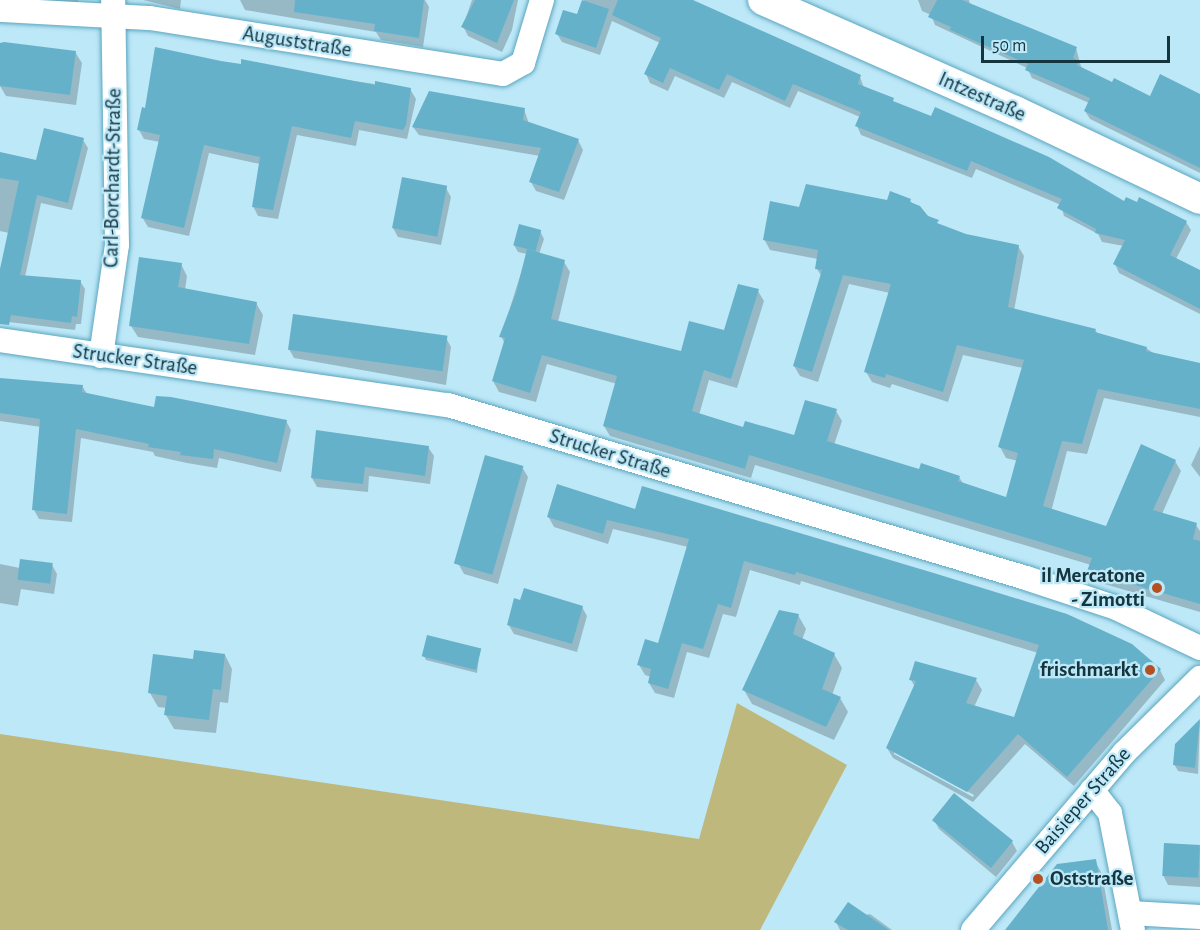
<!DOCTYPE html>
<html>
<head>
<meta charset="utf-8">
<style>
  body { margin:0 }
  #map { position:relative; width:1200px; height:930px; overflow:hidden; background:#bde8f8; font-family:"Alegreya Sans",sans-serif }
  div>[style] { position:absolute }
  .green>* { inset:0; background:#bfb87c }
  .shadow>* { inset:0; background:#0003 }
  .building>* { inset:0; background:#66b1ca; transform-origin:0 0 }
  .roads { filter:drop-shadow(0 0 2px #5aa6bf) drop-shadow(0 0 2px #5aa6bf) }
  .minor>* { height:24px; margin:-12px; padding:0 12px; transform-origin:12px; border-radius:12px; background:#fff }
  .major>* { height:30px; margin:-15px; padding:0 15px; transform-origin:15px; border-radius:15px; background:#fff }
  .dots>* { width:16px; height:16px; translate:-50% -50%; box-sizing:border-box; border:3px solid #bde8f8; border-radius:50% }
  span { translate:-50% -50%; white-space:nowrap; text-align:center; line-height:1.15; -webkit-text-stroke:4.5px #bde8f8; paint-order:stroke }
  .street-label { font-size:21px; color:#14343e }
  .poi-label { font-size:21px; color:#14343e; font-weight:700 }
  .right { translate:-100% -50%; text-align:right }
  .left { translate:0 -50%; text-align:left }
  .scale { position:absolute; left:981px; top:36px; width:189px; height:27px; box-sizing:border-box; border:3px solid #14343e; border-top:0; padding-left:8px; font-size:18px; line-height:21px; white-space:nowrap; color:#14343e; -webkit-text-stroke:4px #bde8f8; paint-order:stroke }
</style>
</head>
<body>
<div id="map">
  <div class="green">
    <i style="clip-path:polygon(737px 703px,847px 765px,760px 930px,0 930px,0 734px,699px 839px)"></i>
  </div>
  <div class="shadow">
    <i style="clip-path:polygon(18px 0,78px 0,78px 3px)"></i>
    <i style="clip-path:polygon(143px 0,181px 0,180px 9px)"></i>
    <i style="clip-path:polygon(240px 0,425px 0,429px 7px,423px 47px,381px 40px,376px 32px,245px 10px)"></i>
    <i style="clip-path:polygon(472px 0,518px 0,512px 30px,502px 52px,468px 36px,463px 26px)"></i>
    <i style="clip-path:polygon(584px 0,691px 0,860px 77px,864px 88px,895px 103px,1125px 203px,1186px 222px,1191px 230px,1176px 259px,1200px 271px,1200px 314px,1119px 273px,1115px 264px,1124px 246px,1102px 242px,1098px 234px,1064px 216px,1061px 205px,976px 169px,972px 178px,861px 135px,857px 126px,860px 117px,798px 91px,790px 108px,732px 82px,724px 98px,675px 76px,668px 91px,650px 83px,646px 74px,660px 43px,612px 21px,600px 55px,562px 42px,557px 34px,578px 16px)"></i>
    <i style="clip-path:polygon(918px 0,969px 0,970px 5px,1076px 48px,1082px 70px,1200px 128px,1200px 173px,1090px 119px,1085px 111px,1089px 103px,1032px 78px,1027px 68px,935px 25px,931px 15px,922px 11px)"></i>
    <i style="clip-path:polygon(0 44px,75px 52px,82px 63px,76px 105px,6px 96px,0 86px)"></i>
    <i style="clip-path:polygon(220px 62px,410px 89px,416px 99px,407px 139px,359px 130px,356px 146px,297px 135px,278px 219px,258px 216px,253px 206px,260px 164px,209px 153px,189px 236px,148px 227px,142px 217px,160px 142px,144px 139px,139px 130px,147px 109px)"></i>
    <i style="clip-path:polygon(524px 109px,529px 124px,578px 140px,583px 150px,564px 200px,536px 191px,531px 182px,540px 156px,419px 135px,413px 127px)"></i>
    <i style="clip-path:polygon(83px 140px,88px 148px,72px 210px,41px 203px,25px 277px,80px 281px,85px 289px,81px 324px,76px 324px,75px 330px,0 321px,0 274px,9px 233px,0 231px,0 154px,37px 161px)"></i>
    <i style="clip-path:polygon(446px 188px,451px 197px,441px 245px,398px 237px,393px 228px)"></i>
    <i style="clip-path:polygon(910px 201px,940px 226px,965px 236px,1018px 246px,1024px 256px,1014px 311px,1095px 330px,1098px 334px,1146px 348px,1200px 385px,1200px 417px,1104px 398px,1087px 454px,1067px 451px,1051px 512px,1107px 528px,1175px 461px,1181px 471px,1162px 514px,1196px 525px,1200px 531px,1200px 612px,1094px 581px,1088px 571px,1091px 565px,1041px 550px,755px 465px,751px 478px,610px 436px,604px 426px,617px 384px,547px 364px,536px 402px,499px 392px,493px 381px,505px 344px,501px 336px,527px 254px,518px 252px,514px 245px,540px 231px,544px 239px,539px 254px,564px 262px,570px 272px,558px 322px,683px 352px,725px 332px,758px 291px,764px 301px,737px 388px,709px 380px,699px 415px,744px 429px,795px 437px,836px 411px,842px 421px,834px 445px,920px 471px,959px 477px,964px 485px,1007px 498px,1018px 461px,1006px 458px,1000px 447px,1023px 368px,963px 355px,948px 402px,892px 384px,890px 388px,872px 382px,866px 372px,890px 293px,849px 284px,818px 382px,800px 376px,794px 366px,822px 277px,817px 269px,818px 259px,770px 250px,764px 239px,800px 208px)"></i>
    <i style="clip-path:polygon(181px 264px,187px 276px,185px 290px,256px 303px,263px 315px,255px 355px,138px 337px,131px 326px)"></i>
    <i style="clip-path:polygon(446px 338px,451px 347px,446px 385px,294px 358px,289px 349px)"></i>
    <i style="clip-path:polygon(0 379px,82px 386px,88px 395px,156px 409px,286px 421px,291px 430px,281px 472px,219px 458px,217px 468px,187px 463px,155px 456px,153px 452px,81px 438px,72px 522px,39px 519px,34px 510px,41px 427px,0 421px)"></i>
    <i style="clip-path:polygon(1200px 446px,1200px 477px,1191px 465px)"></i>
    <i style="clip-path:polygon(428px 447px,434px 456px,430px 484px,369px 476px,368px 492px,317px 487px,312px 478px)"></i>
    <i style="clip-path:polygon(522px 467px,528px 477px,498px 584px,464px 574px,459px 565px)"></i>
    <i style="clip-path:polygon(evenodd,558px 486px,1160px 670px,1165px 680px,1074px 786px,1025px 744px,973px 802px,893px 758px,887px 748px,915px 687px,911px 680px,916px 663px,976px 680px,982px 690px,974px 707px,1014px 719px,1038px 653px,801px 581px,800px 585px,750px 570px,736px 617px,723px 614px,709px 658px,687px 652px,674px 698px,655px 693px,649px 683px,651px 677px,645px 675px,639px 665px,659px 645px,688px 547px,613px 529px,608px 544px,554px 527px,548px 516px,558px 486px,894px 751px,974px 795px,973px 797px,894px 754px,894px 751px)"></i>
    <i style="clip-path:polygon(0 564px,20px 568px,52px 565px,57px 574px,54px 594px,21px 589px,18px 606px,0 603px)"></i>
    <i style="clip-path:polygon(582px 607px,587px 616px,577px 652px,514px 634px,508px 624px)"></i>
    <i style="clip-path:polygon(798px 615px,806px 629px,802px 640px,834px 654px,842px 668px,832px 695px,840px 698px,848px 712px,834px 740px,752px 704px,744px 690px)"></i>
    <i style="clip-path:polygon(480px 649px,477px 673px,426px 660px,424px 656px)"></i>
    <i style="clip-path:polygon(225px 655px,232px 669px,228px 703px,220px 702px,216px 733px,174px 729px,166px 715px,167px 708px,158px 707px,150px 693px,194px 660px)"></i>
    <i style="clip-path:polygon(1200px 721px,1198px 774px,1178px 771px,1174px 764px,1176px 744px)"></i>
    <i style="clip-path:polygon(955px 795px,1012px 842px,1017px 851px,996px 877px,939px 829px,934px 820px)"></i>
    <i style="clip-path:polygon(1200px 847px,1200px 887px,1168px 885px,1163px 875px)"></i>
    <i style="clip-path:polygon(1095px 861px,1102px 874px,1112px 930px,1006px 930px)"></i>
    <i style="clip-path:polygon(870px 914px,892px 930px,840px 930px,836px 922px)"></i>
  </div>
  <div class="building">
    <i style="clip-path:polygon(295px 0,424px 0,419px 38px,374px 31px,375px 24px,294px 12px)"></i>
    <i style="clip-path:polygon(475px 0,514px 0,497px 43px,461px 27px)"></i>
    <i style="clip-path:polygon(582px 0,609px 9px,596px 48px,555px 34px,563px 10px,577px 14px)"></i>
    <i style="clip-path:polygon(618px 0,693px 0,861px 75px,858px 84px,894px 98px,893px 101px,931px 116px,935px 107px,1049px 157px,1124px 201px,1126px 197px,1137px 202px,1139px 197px,1187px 221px,1170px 255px,1200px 270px,1200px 309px,1113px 264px,1125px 240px,1095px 233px,1096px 229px,1057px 208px,1062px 199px,971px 161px,967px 171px,855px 126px,861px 112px,793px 84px,785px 101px,727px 74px,719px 90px,670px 68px,663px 83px,644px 74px,661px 38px,612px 15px)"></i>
    <i style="clip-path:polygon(937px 0,962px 0,1077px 47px,1073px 58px,1079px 61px,1077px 65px,1112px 82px,1114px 78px,1150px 96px,1160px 74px,1200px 94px,1200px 168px,1084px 111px,1090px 98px,1025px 70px,1028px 64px,950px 30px,951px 27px,928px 17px)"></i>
    <i style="clip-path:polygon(4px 42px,76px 51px,70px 95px,0 86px,0 43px)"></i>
    <i style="clip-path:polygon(155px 47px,221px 61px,241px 64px,241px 59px,375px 85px,375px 81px,411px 88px,406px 125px,403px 130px,355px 121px,351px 138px,292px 126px,273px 210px,252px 207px,260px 157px,204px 145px,184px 228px,141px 218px,160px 135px,137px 130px,142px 107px,145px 108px)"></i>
    <i style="clip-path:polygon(429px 91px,525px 108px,523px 120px,579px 139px,559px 192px,529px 182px,541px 148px,412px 127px)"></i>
    <i style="clip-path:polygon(44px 128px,84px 138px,68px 203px,37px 195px,20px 275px,81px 280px,77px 317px,72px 316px,71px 323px,11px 315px,9px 325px,0 324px,0 269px,19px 181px,0 178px,0 152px,36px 160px)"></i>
    <i style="left:402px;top:177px;width:46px;height:52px;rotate:11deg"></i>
    <i style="clip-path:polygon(806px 184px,887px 200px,890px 191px,911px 199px,910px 202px,920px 206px,928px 216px,939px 220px,937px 223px,966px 234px,1019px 245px,1008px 307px,1096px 329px,1095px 332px,1147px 347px,1146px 351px,1200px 363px,1200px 409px,1098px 389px,1082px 444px,1062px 441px,1043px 506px,1106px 526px,1141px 444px,1176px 460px,1153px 510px,1197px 523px,1193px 539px,1200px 541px,1200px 604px,1087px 571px,1092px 558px,1034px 540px,749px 455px,745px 469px,603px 426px,617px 376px,542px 355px,530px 393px,492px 381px,505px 338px,499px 337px,516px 293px,527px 249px,565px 260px,551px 319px,681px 351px,689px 321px,724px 330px,738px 284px,759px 289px,731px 379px,704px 370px,692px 411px,743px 427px,745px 421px,794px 435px,805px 400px,837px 409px,827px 441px,919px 469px,921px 463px,960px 476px,958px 481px,1006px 497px,1018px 453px,998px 447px,1024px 360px,957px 345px,943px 392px,886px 374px,885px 378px,864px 372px,891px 284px,843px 275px,812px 372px,793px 366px,822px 270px,815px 269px,818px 250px,763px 240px,770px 201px,799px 207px)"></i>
    <i style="left:519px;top:224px;width:23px;height:22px;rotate:15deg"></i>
    <i style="clip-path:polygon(139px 257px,182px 263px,178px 287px,257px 302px,249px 344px,129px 326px)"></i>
    <i style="left:293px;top:314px;width:156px;height:36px;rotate:8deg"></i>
    <i style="clip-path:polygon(0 378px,83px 385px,82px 392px,154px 407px,156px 396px,171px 397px,287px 420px,277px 463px,214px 449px,213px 459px,180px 455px,181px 452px,148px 447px,149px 444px,76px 429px,67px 514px,32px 510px,40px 419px,0 413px)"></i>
    <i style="clip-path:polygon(316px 430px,429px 446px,425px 476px,365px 467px,363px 484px,311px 478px)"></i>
    <i style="left:485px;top:455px;width:40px;height:113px;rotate:16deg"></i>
    <i style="clip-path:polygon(557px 484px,635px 509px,642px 486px,937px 574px,1067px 614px,1132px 644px,1161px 669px,1067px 777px,1018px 734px,967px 792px,886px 748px,916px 681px,909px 680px,915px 661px,977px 678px,966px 703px,1014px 717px,1039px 645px,796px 572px,795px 575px,744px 561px,731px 608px,718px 604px,703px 649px,682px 643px,668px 689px,648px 683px,651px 669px,637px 665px,645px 639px,658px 643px,689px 539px,607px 520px,603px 534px,547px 517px)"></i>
    <i style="left:20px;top:559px;width:33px;height:21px;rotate:7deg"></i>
    <i style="clip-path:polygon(524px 588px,583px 606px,572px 644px,507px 625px,514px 598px,520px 600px)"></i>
    <i style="clip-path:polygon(779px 610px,799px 614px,793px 634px,835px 653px,822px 689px,841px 697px,826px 727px,742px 690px)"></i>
    <i style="left:427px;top:635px;width:56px;height:22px;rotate:14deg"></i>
    <i style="clip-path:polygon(194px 650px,225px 654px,221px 690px,213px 689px,209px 720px,164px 715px,167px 696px,148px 693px,153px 654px,193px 659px)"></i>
    <i style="clip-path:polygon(1200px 719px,1195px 768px,1173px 765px,1175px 744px)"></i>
    <i style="left:954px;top:793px;width:76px;height:35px;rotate:39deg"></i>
    <i style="left:1164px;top:843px;width:36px;height:33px;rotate:3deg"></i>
    <i style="clip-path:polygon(1096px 859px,1108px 930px,1005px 930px,1057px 864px)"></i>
    <i style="clip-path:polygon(848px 902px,889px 930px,848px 930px,834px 922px)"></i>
  </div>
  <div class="roads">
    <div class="minor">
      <i style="left:0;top:10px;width:150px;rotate:3.1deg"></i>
      <i style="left:150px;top:18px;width:357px;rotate:9deg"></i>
      <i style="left:503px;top:74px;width:23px;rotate:-29deg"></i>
      <i style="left:523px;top:63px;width:66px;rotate:-73.2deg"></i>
      <i style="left:0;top:340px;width:453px;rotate:8.3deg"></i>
      <i style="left:448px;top:405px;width:603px;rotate:16.66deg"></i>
      <i style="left:1026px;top:578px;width:95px;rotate:18.4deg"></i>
      <i style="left:1116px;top:608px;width:93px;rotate:25.5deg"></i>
      <i style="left:101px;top:356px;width:112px;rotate:-81.8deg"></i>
      <i style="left:117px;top:245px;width:245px;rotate:-90.9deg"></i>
      <i style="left:1092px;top:790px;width:29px;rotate:52deg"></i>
      <i style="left:1110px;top:813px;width:119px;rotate:78.9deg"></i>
      <i style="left:1130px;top:913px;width:70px;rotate:3.3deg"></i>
      <i style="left:973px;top:930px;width:233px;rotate:-49.5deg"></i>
      <i style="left:1124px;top:753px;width:107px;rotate:-44.6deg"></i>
    </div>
    <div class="major">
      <i style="left:763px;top:0;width:275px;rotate:23.8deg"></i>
      <i style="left:1015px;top:111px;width:205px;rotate:25.4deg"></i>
    </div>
  </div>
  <div class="dots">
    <i style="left:1157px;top:588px;background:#b65023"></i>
    <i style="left:1150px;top:670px;background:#b65023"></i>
    <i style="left:1038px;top:879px;background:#b65023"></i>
  </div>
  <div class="street-label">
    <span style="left:297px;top:42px;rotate:9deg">Auguststraße</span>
    <span style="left:982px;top:97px;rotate:24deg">Intzestraße</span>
    <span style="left:113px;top:178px;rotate:-89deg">Carl-Borchardt-Straße</span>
    <span style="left:135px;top:360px;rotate:8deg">Strucker Straße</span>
    <span style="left:610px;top:454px;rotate:17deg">Strucker Straße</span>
    <span style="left:1083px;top:801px;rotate:-49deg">Baisieper Straße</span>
  </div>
  <div class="poi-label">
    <span class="right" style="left:1145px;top:588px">il Mercatone<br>- Zimotti</span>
    <span class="right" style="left:1138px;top:670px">frischmarkt</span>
    <span class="left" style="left:1050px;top:879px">Oststraße</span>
  </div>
  <div class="scale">50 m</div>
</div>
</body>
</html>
